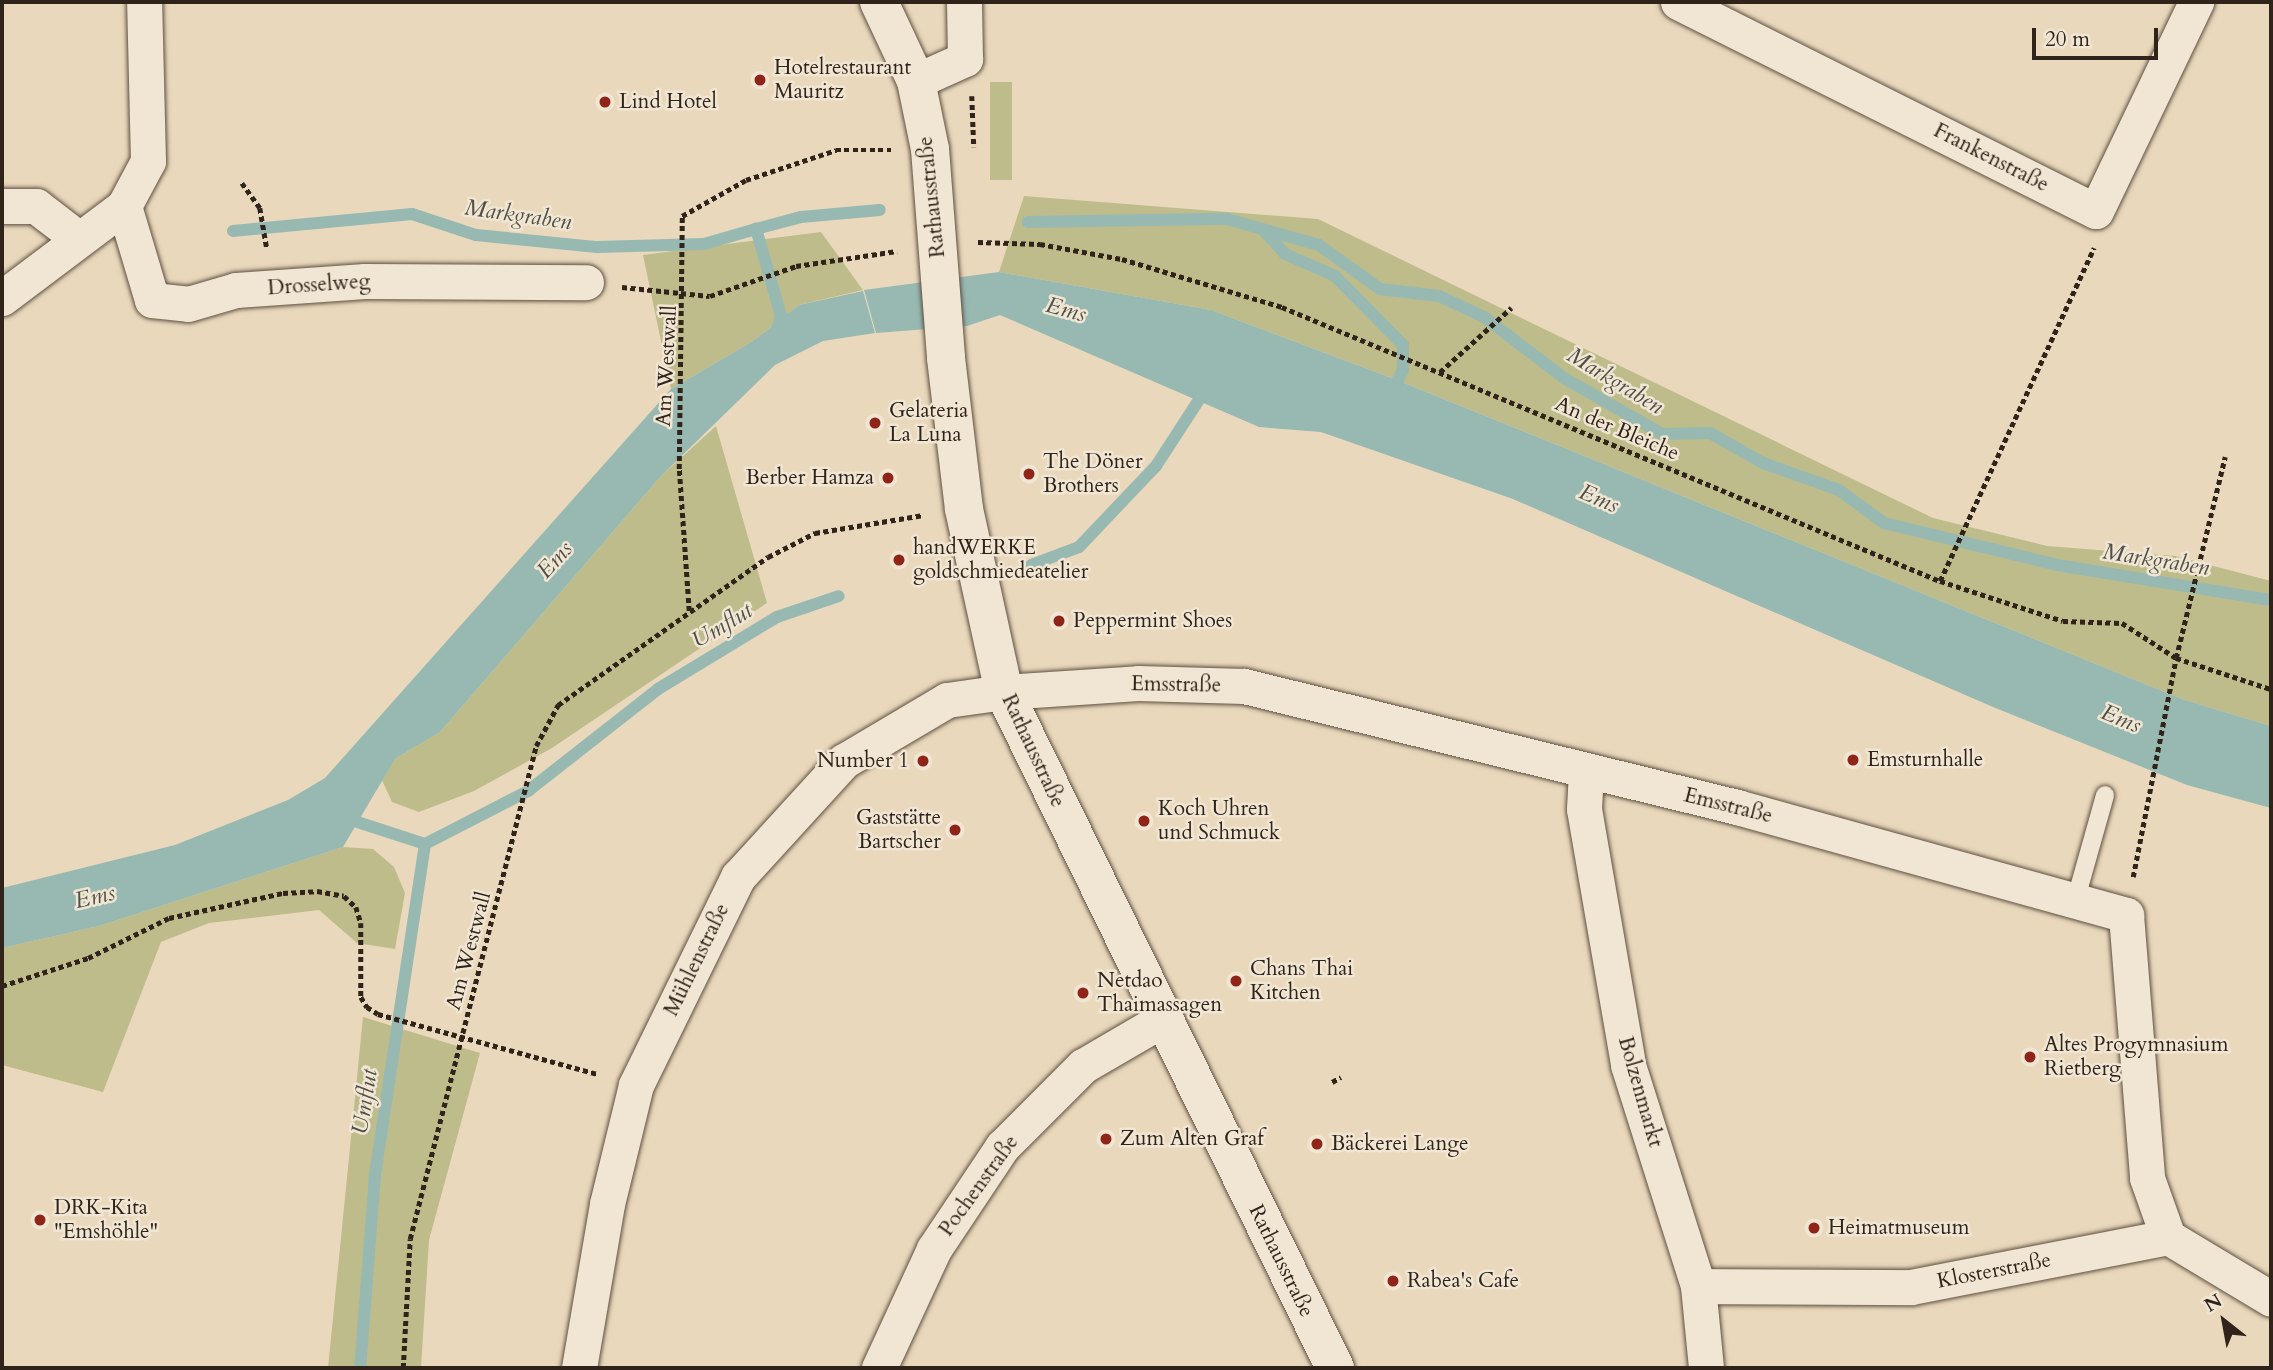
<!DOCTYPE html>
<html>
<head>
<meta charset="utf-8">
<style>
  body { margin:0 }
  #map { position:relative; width:2273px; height:1370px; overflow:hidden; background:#e9d8bb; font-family:Cardo,serif }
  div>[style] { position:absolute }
  .green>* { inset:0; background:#bebc8b; transform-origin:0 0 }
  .water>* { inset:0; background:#97b9b2 }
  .stream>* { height:12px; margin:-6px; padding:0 6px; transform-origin:6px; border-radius:6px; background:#97b9b2 }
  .path>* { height:4.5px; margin-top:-2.25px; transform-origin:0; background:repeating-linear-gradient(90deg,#2f231a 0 5px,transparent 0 8.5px) }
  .roads { filter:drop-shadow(0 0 2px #5e5042) drop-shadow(0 0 2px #5e5042) }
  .lane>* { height:18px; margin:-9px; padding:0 9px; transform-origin:9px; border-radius:9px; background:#f1e6d3 }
  .street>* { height:35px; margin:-17.5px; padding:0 17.5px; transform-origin:17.5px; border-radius:17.5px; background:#f1e6d3 }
  .secondary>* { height:38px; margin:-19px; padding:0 19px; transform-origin:19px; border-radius:19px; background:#f1e6d3 }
  .dots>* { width:19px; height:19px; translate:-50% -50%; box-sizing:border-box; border:4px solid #f1e6d3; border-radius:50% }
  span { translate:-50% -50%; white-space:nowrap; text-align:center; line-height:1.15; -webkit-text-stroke:5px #f1e6d3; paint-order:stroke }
  .poi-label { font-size:21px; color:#2f231a }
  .left { translate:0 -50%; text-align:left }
  .right { translate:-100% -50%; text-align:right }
  .street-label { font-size:21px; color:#2f231a }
  .water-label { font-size:23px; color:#4e5048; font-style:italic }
  .frame { position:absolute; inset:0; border:4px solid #2f231a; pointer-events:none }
  .north { position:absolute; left:2189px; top:1286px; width:70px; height:70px; -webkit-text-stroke:5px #f1e6d3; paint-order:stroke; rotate:329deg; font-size:19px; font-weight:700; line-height:28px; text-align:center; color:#2f231a }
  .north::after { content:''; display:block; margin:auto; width:24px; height:32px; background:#2f231a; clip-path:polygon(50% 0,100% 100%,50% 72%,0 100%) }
  .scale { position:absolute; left:2032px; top:28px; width:126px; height:32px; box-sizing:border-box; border:4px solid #2f231a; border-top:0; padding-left:9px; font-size:21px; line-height:24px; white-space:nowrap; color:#2f231a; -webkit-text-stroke:5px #f1e6d3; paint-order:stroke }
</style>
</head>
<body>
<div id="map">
  <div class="green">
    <i style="left:990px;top:82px;width:22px;height:98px"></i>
    <i style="clip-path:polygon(1024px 196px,1318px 219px,1933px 518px,2047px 546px,2175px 556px,2271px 581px,2271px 726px,2182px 699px,1397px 380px,1211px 310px,999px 272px)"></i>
    <i style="clip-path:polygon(821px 232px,863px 290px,799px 305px,753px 341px,671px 389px,643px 255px)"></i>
    <i style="clip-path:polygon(716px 426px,767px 603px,552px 748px,474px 791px,419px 812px,392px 802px,382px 780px,395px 759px,440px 732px,661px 476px)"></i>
    <i style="clip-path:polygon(343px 847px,373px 849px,394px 867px,405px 893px,395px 949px,357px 943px,319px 910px,209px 923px,161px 942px,103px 1092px,2px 1065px,2px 948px,99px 926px)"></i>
    <i style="clip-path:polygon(363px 1017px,480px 1053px,429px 1240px,421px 1368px,328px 1368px)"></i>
  </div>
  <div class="water">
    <i style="clip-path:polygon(999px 272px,1211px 310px,1397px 380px,2182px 699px,2271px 726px,2271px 808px,2187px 785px,1993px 707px,1513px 499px,1321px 432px,1259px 427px,1000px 315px,967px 326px,876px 333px,864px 290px)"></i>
    <i style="clip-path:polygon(863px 291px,875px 333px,823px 341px,775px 365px,661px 476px,440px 732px,395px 759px,343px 847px,99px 926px,2px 948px,2px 888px,175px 845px,288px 800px,325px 778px,671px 389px,753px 341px,799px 305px)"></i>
  </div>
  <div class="stream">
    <i style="left:1028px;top:222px;width:199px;rotate:-0.9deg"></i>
    <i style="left:1227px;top:219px;width:96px;rotate:15.8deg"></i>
    <i style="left:1319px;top:245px;width:75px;rotate:35.8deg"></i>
    <i style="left:1380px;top:289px;width:59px;rotate:6.8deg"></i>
    <i style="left:1439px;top:296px;width:50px;rotate:25deg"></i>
    <i style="left:1484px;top:317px;width:101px;rotate:37.3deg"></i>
    <i style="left:1564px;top:378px;width:113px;rotate:29.7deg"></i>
    <i style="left:1662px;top:434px;width:48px;rotate:-1.2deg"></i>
    <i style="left:1710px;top:433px;width:61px;rotate:29.5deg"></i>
    <i style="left:1763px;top:463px;width:81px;rotate:19.6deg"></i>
    <i style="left:1839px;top:490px;width:56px;rotate:36.3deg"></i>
    <i style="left:1884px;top:523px;width:178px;rotate:13.6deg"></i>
    <i style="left:2057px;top:565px;width:217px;rotate:9.3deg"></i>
    <i style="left:1263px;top:230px;width:33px;rotate:47deg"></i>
    <i style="left:1285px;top:254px;width:55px;rotate:23.7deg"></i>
    <i style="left:1335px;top:276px;width:97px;rotate:45.4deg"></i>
    <i style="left:1403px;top:345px;width:25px;rotate:90deg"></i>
    <i style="left:1403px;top:370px;width:28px;rotate:117deg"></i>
    <i style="left:233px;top:231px;width:180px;rotate:-5.4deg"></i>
    <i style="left:412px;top:214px;width:67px;rotate:18.2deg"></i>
    <i style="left:476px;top:235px;width:122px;rotate:5.7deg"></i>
    <i style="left:597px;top:247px;width:107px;rotate:-1.6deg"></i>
    <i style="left:704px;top:244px;width:54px;rotate:-16.1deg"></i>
    <i style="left:777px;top:330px;width:15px;rotate:-74deg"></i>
    <i style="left:781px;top:316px;width:91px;rotate:-106deg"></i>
    <i style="left:756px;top:229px;width:47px;rotate:-14.9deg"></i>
    <i style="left:801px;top:217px;width:79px;rotate:-5.1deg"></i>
    <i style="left:1031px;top:565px;width:51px;rotate:-20.6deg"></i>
    <i style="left:1079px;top:547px;width:112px;rotate:-46.5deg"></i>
    <i style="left:1156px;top:466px;width:95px;rotate:-57deg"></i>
    <i style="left:342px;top:817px;width:87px;rotate:18deg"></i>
    <i style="left:425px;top:844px;width:335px;rotate:98.6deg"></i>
    <i style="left:375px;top:1175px;width:194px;rotate:94.4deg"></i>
    <i style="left:425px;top:844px;width:116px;rotate:-27.2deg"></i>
    <i style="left:528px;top:791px;width:165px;rotate:-38.1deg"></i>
    <i style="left:658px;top:689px;width:139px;rotate:-31.2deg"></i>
    <i style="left:777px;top:617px;width:65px;rotate:-18.7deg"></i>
  </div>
  <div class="path">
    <i style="left:972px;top:96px;width:51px;rotate:87.8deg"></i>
    <i style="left:242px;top:183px;width:31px;rotate:54deg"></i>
    <i style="left:260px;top:208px;width:42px;rotate:80.3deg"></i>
    <i style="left:978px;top:242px;width:62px;rotate:1.8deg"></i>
    <i style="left:1040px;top:244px;width:83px;rotate:10.4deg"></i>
    <i style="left:1122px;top:259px;width:167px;rotate:16.7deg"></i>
    <i style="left:1282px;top:307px;width:713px;rotate:22.61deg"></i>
    <i style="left:1940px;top:581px;width:129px;rotate:18deg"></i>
    <i style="left:2063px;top:621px;width:59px;rotate:1.9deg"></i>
    <i style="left:2122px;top:623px;width:64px;rotate:32.9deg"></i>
    <i style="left:2176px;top:658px;width:100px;rotate:18.1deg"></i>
    <i style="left:622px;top:287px;width:88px;rotate:5.8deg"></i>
    <i style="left:710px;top:296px;width:91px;rotate:-19.2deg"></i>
    <i style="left:796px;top:266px;width:102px;rotate:-8.4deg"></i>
    <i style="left:1440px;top:372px;width:96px;rotate:-42deg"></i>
    <i style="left:1940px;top:581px;width:367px;rotate:-65.2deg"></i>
    <i style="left:689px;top:611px;width:142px;rotate:-94deg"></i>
    <i style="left:679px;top:469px;width:253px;rotate:-89.3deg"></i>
    <i style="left:682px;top:216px;width:73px;rotate:-29.4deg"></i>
    <i style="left:746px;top:180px;width:95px;rotate:-18.4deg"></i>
    <i style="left:836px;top:150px;width:55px"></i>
    <i style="left:2133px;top:877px;width:223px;rotate:-78.9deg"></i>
    <i style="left:2176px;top:658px;width:207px;rotate:-76.3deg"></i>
    <i style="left:2px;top:986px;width:90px;rotate:-18deg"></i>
    <i style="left:88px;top:958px;width:90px;rotate:-26.3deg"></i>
    <i style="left:169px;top:918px;width:117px;rotate:-12.4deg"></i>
    <i style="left:283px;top:893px;width:34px;rotate:-3deg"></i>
    <i style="left:317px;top:891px;width:27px;rotate:10deg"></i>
    <i style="left:344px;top:896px;width:16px;rotate:43deg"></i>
    <i style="left:356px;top:907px;width:17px;rotate:73deg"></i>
    <i style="left:361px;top:923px;width:74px;rotate:90deg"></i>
    <i style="left:361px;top:997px;width:12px;rotate:59deg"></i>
    <i style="left:367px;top:1007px;width:13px;rotate:32deg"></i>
    <i style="left:378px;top:1014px;width:228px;rotate:15.3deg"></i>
    <i style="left:1332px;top:1082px;width:10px;rotate:-29deg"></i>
    <i style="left:403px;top:1368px;width:129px;rotate:-86.9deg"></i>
    <i style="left:410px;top:1239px;width:509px;rotate:-75.66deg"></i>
    <i style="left:536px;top:746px;width:47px;rotate:-61.8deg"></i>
    <i style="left:558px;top:705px;width:257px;rotate:-35.2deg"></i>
    <i style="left:768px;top:557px;width:53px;rotate:-27.1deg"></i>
    <i style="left:815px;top:533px;width:110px;rotate:-9.4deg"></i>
  </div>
  <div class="roads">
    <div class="lane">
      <i style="left:2075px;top:902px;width:111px;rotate:-74.3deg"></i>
    </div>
    <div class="street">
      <i style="left:1678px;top:2px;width:467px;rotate:26.6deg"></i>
      <i style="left:2096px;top:211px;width:232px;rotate:-64.4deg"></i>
      <i style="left:916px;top:81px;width:54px;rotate:-24.2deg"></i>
      <i style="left:965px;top:59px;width:57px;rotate:-91deg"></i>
      <i style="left:2px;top:206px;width:34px"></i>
      <i style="left:36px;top:206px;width:54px;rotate:37.5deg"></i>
      <i style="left:124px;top:206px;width:98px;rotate:73.4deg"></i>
      <i style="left:152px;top:300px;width:36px;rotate:6deg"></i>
      <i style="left:188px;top:304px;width:50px;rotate:-16.3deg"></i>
      <i style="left:236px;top:290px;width:129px;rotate:-4deg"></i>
      <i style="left:365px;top:281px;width:221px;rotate:0.3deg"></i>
      <i style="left:2px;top:298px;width:153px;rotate:-37deg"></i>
      <i style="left:124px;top:206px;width:51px;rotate:-61.9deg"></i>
      <i style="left:148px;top:161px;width:159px;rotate:-91.4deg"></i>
      <i style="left:1586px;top:771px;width:38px;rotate:93deg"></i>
      <i style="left:1584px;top:809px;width:260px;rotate:80.2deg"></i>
      <i style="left:1628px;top:1065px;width:232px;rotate:72.4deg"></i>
      <i style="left:1698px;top:1286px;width:82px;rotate:84.4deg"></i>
      <i style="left:1698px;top:1286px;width:213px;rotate:0.3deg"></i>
      <i style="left:1911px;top:1287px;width:262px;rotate:-11deg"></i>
      <i style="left:2168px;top:1237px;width:120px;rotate:31deg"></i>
      <i style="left:579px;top:1368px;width:166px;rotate:-80.3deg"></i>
      <i style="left:607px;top:1204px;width:122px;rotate:-76.3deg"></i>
      <i style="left:636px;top:1085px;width:232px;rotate:-63.9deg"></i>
      <i style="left:738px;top:877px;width:157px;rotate:-47.6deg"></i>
      <i style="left:844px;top:761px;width:120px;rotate:-30.6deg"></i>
      <i style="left:947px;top:700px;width:58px;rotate:-8deg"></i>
      <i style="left:1004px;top:692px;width:134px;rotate:-3.8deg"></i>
      <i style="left:1138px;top:683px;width:106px;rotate:1.6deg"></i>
      <i style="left:1244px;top:686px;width:508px;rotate:13.79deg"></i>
      <i style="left:1737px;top:807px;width:404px;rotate:15.5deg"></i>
      <i style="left:2126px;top:915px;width:264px;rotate:85.4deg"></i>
      <i style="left:2147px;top:1178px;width:63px;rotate:70.4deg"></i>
      <i style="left:879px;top:1368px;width:131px;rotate:-65.2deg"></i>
      <i style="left:934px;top:1249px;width:123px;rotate:-56.3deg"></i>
      <i style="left:1002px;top:1147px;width:115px;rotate:-45deg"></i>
      <i style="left:1083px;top:1066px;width:91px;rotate:-30.2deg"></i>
    </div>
    <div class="secondary">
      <i style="left:879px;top:2px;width:87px;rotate:64.9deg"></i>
      <i style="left:916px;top:81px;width:69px;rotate:78.4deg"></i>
      <i style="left:930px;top:149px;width:210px;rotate:85.6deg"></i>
      <i style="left:946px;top:358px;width:152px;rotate:83.2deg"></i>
      <i style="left:964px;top:509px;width:187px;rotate:77.7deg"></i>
      <i style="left:1004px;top:692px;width:753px;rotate:63.91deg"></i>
    </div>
  </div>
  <div class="dots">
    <i style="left:760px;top:80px;background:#8f2418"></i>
    <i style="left:605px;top:102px;background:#8f2418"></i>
    <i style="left:875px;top:423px;background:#8f2418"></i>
    <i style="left:1029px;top:474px;background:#8f2418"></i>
    <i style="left:888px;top:478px;background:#8f2418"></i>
    <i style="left:899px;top:560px;background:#8f2418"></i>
    <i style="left:1059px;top:621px;background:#8f2418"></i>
    <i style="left:1853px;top:760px;background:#8f2418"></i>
    <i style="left:923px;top:761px;background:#8f2418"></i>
    <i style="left:1144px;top:821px;background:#8f2418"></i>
    <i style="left:955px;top:830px;background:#8f2418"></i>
    <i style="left:1236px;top:981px;background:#8f2418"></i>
    <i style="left:1083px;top:993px;background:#8f2418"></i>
    <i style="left:2030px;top:1057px;background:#8f2418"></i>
    <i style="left:1106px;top:1139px;background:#8f2418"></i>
    <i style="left:1317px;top:1144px;background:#8f2418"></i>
    <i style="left:40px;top:1220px;background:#8f2418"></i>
    <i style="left:1814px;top:1228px;background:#8f2418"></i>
    <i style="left:1393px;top:1281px;background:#8f2418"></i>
  </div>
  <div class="poi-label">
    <span class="left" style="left:774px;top:80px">Hotelrestaurant<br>Mauritz</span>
    <span class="left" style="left:619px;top:102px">Lind Hotel</span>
    <span class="left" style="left:889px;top:423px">Gelateria<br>La Luna</span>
    <span class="left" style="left:1043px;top:474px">The Döner<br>Brothers</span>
    <span class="right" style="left:874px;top:478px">Berber Hamza</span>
    <span class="left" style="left:913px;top:560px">handWERKE<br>goldschmiedeatelier</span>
    <span class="left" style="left:1073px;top:621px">Peppermint Shoes</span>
    <span class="left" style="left:1867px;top:760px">Emsturnhalle</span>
    <span class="right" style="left:909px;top:761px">Number 1</span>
    <span class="left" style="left:1158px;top:821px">Koch Uhren<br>und Schmuck</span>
    <span class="right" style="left:941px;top:830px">Gaststätte<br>Bartscher</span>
    <span class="left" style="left:1250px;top:981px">Chans Thai<br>Kitchen</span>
    <span class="left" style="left:1097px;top:993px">Netdao<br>Thaimassagen</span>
    <span class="left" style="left:2044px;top:1057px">Altes Progymnasium<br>Rietberg</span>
    <span class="left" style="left:1120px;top:1139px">Zum Alten Graf</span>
    <span class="left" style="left:1331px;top:1144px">Bäckerei Lange</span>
    <span class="left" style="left:54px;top:1220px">DRK-Kita<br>"Emshöhle"</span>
    <span class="left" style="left:1828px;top:1228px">Heimatmuseum</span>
    <span class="left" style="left:1407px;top:1281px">Rabea's Cafe</span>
  </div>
  <div class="street-label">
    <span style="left:1991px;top:158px;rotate:27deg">Frankenstraße</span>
    <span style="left:932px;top:197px;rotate:-96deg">Rathausstraße</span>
    <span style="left:319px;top:285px;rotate:-4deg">Drosselweg</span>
    <span style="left:667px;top:366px;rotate:-87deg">Am Westwall</span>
    <span style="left:1617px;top:429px;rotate:23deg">An der Bleiche</span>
    <span style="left:1176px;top:685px;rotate:1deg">Emsstraße</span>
    <span style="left:1033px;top:751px;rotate:65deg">Rathausstraße</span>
    <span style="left:1728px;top:806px;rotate:14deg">Emsstraße</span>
    <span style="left:469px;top:951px;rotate:-75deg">Am Westwall</span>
    <span style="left:697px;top:960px;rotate:-64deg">Mühlenstraße</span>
    <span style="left:1640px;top:1092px;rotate:74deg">Bolzenmarkt</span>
    <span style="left:979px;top:1186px;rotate:-54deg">Pochenstraße</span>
    <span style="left:1281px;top:1261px;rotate:64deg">Rathausstraße</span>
    <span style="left:1994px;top:1271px;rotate:-11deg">Klosterstraße</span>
  </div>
  <div class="water-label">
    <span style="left:518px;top:215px;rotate:8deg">Markgraben</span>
    <span style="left:1066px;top:310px;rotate:15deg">Ems</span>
    <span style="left:1615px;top:381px;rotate:31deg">Markgraben</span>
    <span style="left:1599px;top:499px;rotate:23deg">Ems</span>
    <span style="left:555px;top:560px;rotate:-48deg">Ems</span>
    <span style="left:2156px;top:560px;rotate:9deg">Markgraben</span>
    <span style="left:722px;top:626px;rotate:-31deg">Umflut</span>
    <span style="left:2121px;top:719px;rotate:22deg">Ems</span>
    <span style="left:95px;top:897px;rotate:-13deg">Ems</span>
    <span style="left:365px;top:1102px;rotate:-81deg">Umflut</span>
  </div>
  <div class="frame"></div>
  <div class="north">N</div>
  <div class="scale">20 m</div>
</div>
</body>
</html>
